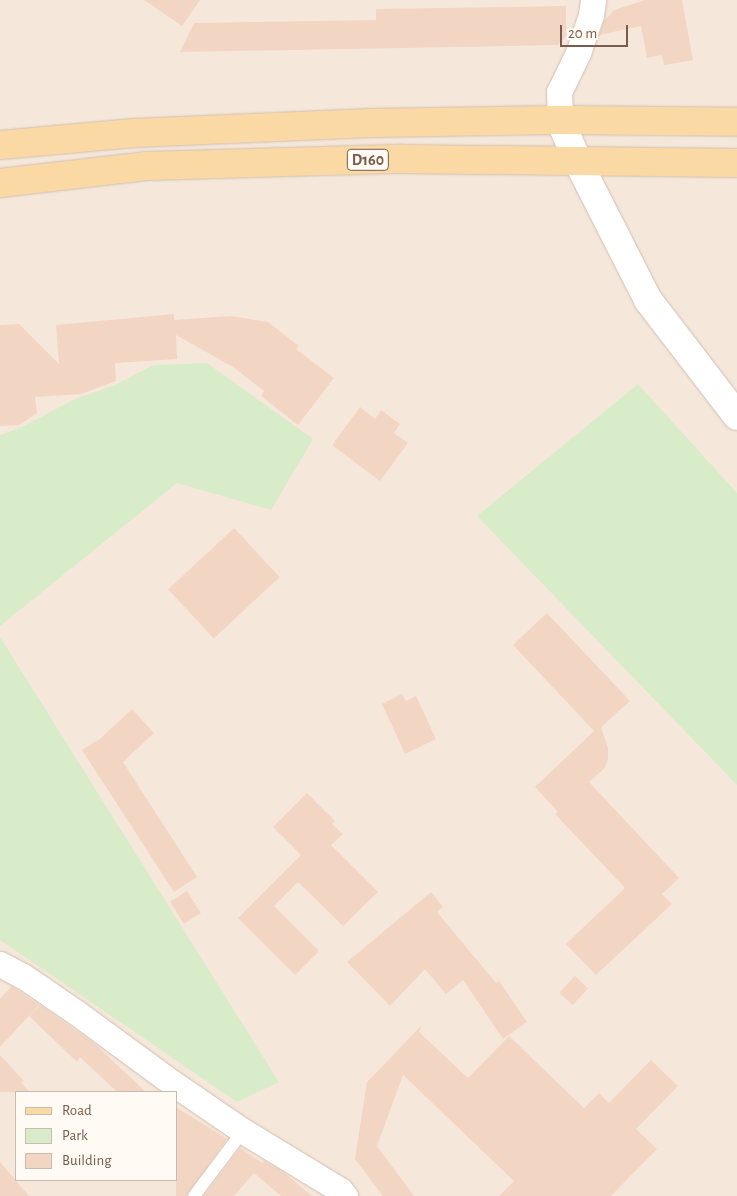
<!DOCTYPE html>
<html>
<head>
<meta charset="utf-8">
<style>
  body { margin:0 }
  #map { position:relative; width:737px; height:1196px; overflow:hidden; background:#fdf6ec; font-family:"Alegreya Sans",sans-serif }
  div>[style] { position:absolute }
  .residential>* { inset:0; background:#f5e8da }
  .green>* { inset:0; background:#d8ecc9 }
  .building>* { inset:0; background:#f3d5c3; transform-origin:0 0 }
  .roads { filter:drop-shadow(0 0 1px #d1beb0) drop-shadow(0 0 1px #d1beb0) }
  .service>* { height:12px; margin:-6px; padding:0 6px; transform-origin:6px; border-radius:6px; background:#fff }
  .minor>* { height:25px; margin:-12.5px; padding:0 12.5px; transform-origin:12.5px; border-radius:12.5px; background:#fff }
  .secondary>* { height:28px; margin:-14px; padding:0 14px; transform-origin:14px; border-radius:14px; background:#fff }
  .primary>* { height:28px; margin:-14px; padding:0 14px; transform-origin:14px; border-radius:14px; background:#fbd9a5 }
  span { translate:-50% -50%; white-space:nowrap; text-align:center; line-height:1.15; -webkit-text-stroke:4px #fffaf3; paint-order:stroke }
  .shield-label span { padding:1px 4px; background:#fffaf3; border:1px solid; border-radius:4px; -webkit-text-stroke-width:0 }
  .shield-label { font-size:16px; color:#7a5c4d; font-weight:700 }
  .legend { position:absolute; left:15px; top:1091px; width:162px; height:90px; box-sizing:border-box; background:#fffaf3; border:1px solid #cabbb1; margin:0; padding:6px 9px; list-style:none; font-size:15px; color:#7a5c4d }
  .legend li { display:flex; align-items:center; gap:10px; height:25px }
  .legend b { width:25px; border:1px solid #cabbb1 }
  .scale { position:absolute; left:560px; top:25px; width:68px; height:22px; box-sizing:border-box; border:2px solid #7a5c4d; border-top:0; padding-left:6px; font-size:15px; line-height:18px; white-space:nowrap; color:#7a5c4d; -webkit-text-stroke:4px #fffaf3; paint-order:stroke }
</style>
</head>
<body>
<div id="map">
  <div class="residential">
    <i style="clip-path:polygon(evenodd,0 0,737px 0,737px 1196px,0 1196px,0 0,16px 1092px,176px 1092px,176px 1180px,16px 1180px,16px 1092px)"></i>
  </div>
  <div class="green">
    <i style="clip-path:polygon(207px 363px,313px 439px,271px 510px,177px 483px,0 626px,0 435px,24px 426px,75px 399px,115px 385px,153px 365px)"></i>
    <i style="clip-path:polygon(638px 384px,737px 493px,737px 785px,477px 516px)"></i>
    <i style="clip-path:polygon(0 637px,279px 1082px,237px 1102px,0 940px)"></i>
  </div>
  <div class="building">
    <i style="clip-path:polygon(144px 0,200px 0,182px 26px)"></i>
    <i style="clip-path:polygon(645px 0,682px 0,693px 60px,664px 65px,662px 55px,647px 58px,641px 26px,599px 35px,604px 21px,614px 10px)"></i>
    <i style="clip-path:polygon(566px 6px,566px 36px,558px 45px,180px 52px,194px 23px,376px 20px,376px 9px)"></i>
    <i style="clip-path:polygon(174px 314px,174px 320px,231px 316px,268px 322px,299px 346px,296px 349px,334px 378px,298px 425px,261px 396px,264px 391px,233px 367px,176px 335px,177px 359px,115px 363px,116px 381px,81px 394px,35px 397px,37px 413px,19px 425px,0 426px,0 325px,19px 324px,59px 364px,56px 325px)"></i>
    <i style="clip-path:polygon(360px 407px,375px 419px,381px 410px,400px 424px,394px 433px,408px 443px,380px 481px,332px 445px)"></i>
    <i style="left:234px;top:528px;width:67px;height:90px;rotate:47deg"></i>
    <i style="clip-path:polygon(547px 613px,630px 701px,601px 727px,608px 748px,608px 758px,605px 768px,589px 782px,679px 878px,662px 894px,672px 904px,596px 975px,566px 944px,625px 888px,555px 814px,558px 812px,535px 787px,594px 731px,513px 645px)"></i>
    <i style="clip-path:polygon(402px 694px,406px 701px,416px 696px,436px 739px,405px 754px,382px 704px)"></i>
    <i style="clip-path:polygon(132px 709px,154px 733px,123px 762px,197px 877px,174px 892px,82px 750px,101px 738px)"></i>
    <i style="clip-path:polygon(307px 793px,335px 821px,332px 824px,343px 834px,331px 845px,378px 892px,343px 926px,298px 882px,274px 906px,319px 951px,295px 975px,238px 918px,301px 855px,273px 827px)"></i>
    <i style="left:187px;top:891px;width:26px;height:20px;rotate:58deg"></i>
    <i style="clip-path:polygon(431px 892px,443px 907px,437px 912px,496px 983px,499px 981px,527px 1022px,503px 1039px,463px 980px,446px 994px,425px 969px,390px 1006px,347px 962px)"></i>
    <i style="left:575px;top:976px;width:18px;height:23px;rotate:43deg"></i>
    <i style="clip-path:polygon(12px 986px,39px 1005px,0 1047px,0 999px)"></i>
    <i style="clip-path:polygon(40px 1005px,95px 1044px,146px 1092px,117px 1092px,80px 1057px,77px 1062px,29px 1016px)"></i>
    <i style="clip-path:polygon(422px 1025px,419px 1032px,468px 1078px,509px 1036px,584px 1108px,599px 1093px,609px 1103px,651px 1060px,678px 1086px,636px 1129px,657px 1149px,611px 1196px,499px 1196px,514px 1181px,403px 1075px,377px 1146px,414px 1196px,383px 1196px,355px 1159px,367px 1082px)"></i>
    <i style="clip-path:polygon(0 1055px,24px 1081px,21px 1083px,30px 1092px,0 1092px)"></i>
    <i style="clip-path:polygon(176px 1107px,227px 1139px,186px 1196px,176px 1196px)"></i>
    <i style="clip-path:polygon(240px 1148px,262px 1163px,258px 1168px,264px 1161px,283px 1172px,312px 1196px,281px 1196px,254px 1173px,234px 1196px,204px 1196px)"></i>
    <i style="clip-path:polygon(0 1162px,29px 1196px,0 1196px)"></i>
  </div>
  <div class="roads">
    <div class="service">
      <i style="left:194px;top:1196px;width:81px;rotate:-53deg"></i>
    </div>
    <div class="minor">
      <i style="left:560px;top:120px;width:28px;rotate:-92deg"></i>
      <i style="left:559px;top:92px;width:43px;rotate:-64deg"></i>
      <i style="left:578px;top:53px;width:40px;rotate:-71.1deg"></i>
      <i style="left:591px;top:15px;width:15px;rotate:-82deg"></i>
      <i style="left:0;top:964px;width:26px;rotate:28deg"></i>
      <i style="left:23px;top:976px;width:65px;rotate:34.4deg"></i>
      <i style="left:77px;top:1013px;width:108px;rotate:36.3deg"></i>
      <i style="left:164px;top:1077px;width:96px;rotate:34.4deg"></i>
      <i style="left:243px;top:1131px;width:114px;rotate:31.3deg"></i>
      <i style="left:340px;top:1190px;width:8px;rotate:50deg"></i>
    </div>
    <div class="secondary">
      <i style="left:560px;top:120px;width:46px;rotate:66.8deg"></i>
      <i style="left:578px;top:162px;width:155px;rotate:63.1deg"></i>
      <i style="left:648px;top:300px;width:146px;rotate:52.5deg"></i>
    </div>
    <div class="primary">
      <i style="left:0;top:145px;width:135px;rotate:-5.1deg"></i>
      <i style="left:134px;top:133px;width:237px;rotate:-2.4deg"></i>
      <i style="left:371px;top:123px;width:189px;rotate:-0.9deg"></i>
      <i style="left:560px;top:120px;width:177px;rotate:0.6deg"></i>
      <i style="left:0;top:183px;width:147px;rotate:-6.6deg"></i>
      <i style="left:146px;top:166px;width:257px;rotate:-1.6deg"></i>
      <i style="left:403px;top:159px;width:334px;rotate:0.7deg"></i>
    </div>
  </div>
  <div class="shield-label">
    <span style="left:368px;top:160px">D160</span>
  </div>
  <ul class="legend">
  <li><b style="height:6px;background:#fbd9a5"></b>Road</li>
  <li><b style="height:14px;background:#d8ecc9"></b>Park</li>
  <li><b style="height:14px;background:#f3d5c3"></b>Building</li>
  </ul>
  <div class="scale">20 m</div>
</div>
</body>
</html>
